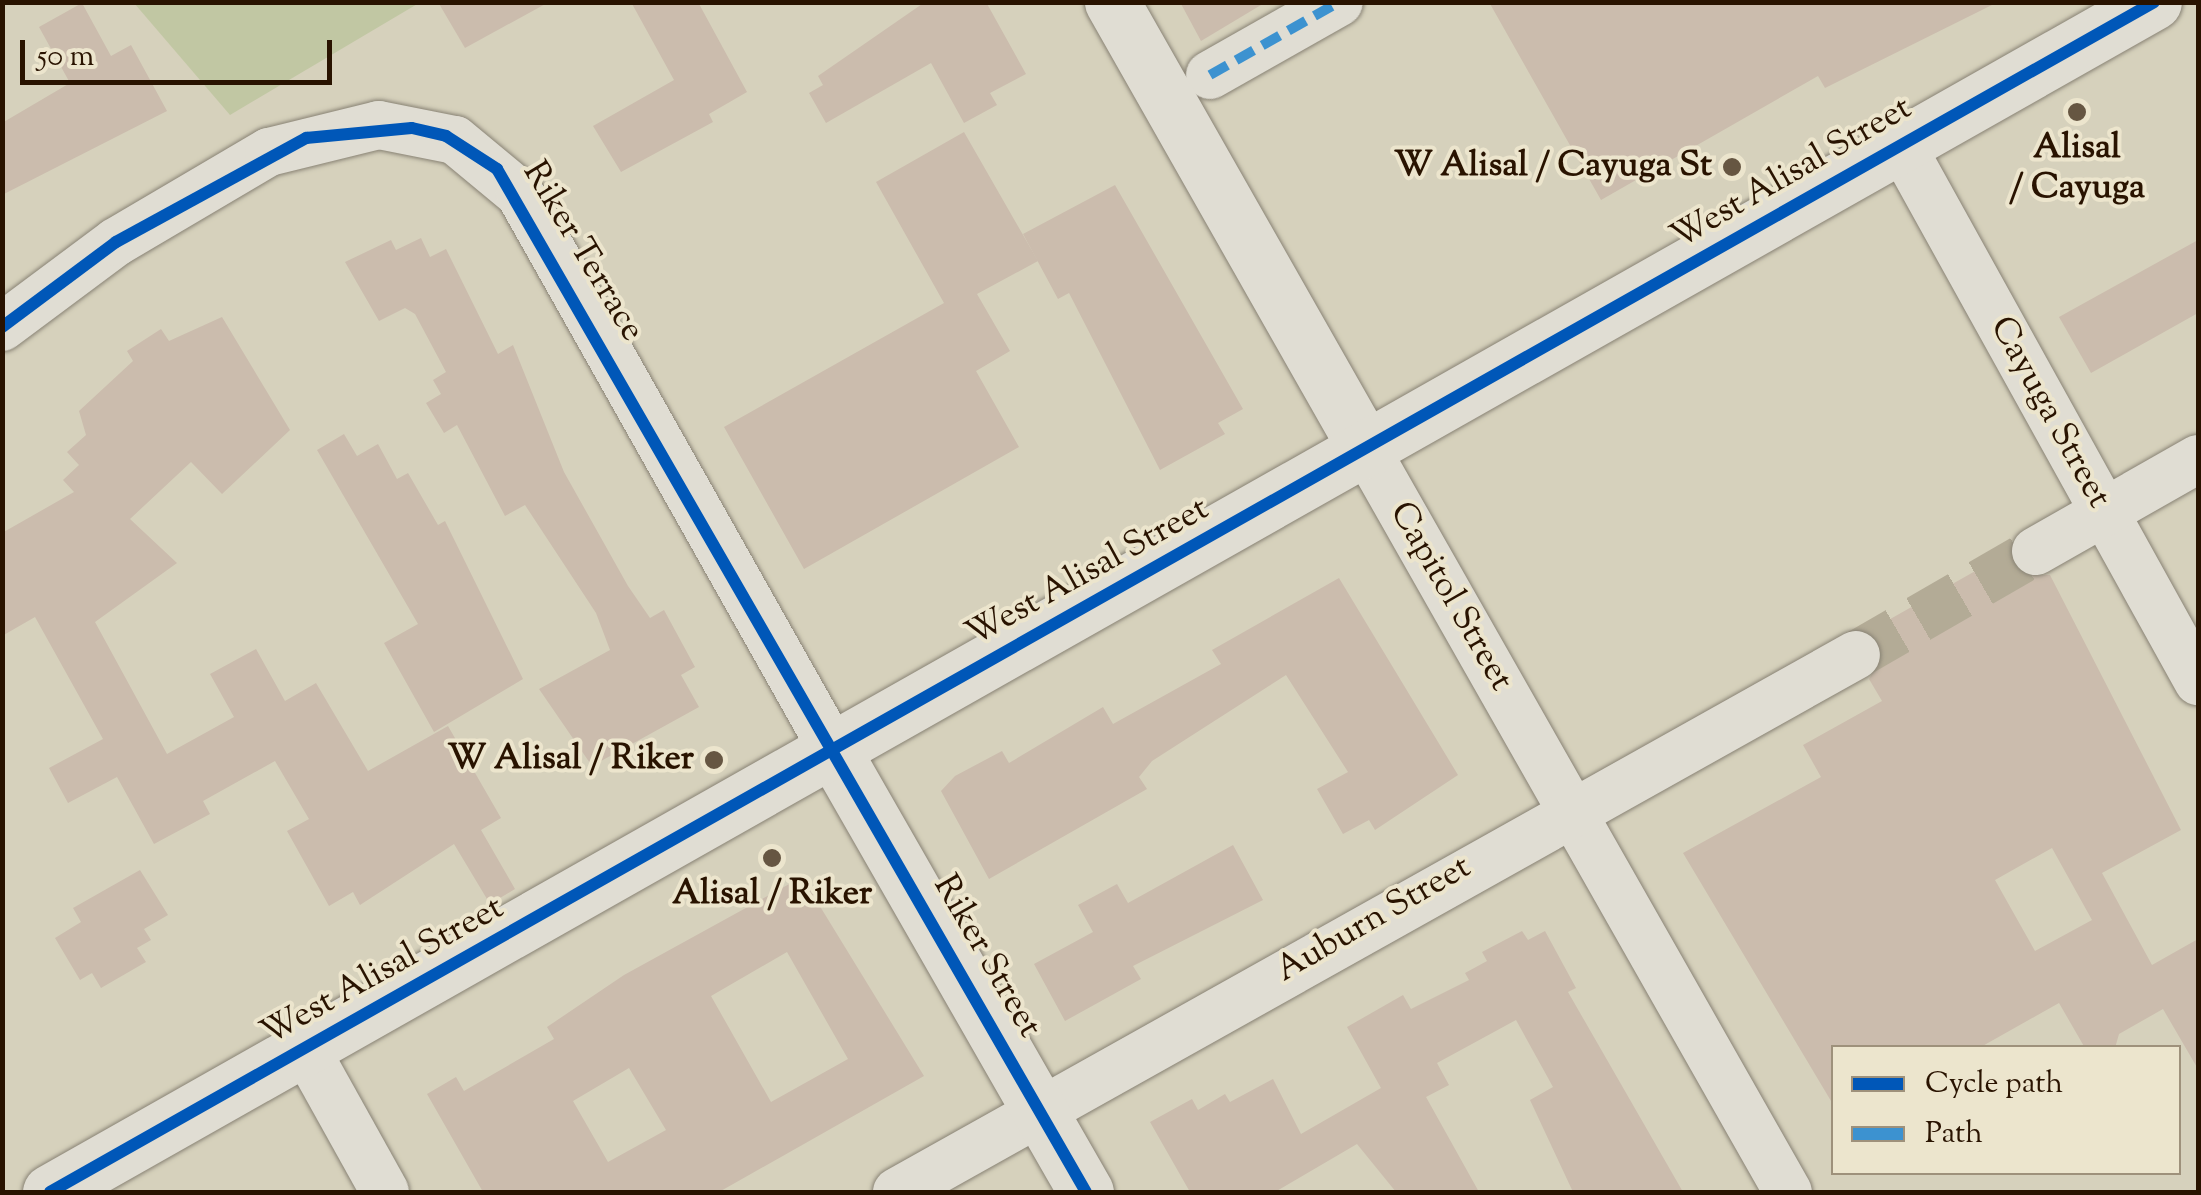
<!DOCTYPE html>
<html>
<head>
<meta charset="utf-8">
<style>
  body { margin:0 }
  #map { position:relative; width:2201px; height:1195px; overflow:hidden; background:#d6d1bc; font-family:"Sorts Mill Goudy",serif }
  div>[style] { position:absolute }
  .green>* { inset:0; background:#c1c7a3 }
  .building>* { inset:0; background:#cbbcad }
  .street-tunnel>* { height:48px; margin-top:-24px; transform-origin:0; background:repeating-linear-gradient(90deg,#b3ab96 0 48px,transparent 0 72px) }
  .roads { filter:drop-shadow(0 0 2px #888274) drop-shadow(0 0 2px #888274) }
  .street>* { height:48px; margin:-24px; padding:0 24px; transform-origin:24px; border-radius:24px; background:#e0ddd3 }
  .secondary>* { height:55px; margin:-27.5px; padding:0 27.5px; transform-origin:27.5px; border-radius:27.5px; background:#e0ddd3 }
  .quiet>* { height:10px; margin-top:-5px; transform-origin:0; background:repeating-linear-gradient(90deg,#3c92d0 0 20px,transparent 0 30px) }
  .cycleway>* { height:12px; margin:-6px; padding:0 6px; transform-origin:6px; border-radius:6px; background:#0057b8 }
  .dots>* { width:28px; height:28px; translate:-50% -50%; box-sizing:border-box; border:5px solid #ece5cd; border-radius:50% }
  span { translate:-50% -50%; white-space:nowrap; text-align:center; line-height:1.15; -webkit-text-stroke:8px #ece5cd; paint-order:stroke }
  .poi-label { font-size:35px; color:#291300; font-weight:700 }
  .right { translate:-100% -50%; text-align:right }
  .street-label { font-size:35px; color:#291300 }
  .frame { position:absolute; inset:0; border:5px solid #291300; pointer-events:none }
  .legend { position:absolute; left:1831px; top:1045px; width:350px; height:130px; box-sizing:border-box; background:#ece5cd; border:2px solid #9e917b; margin:0; padding:12px 18px; list-style:none; font-size:30px; color:#291300 }
  .legend li { display:flex; align-items:center; gap:20px; height:50px }
  .legend b { width:50px; border:2px solid #9e917b }
  .scale { position:absolute; left:20px; top:40px; width:312px; height:45px; box-sizing:border-box; border:5px solid #291300; border-top:0; padding-left:12px; font-size:30px; line-height:35px; white-space:nowrap; color:#291300; -webkit-text-stroke:8px #ece5cd; paint-order:stroke }
</style>
</head>
<body>
<div id="map">
  <div class="green">
    <i style="clip-path:polygon(134px 3px,419px 3px,230px 115px)"></i>
  </div>
  <div class="building">
    <i style="clip-path:polygon(438px 2px,549px 2px,465px 48px)"></i>
    <i style="clip-path:polygon(631px 2px,698px 2px,747px 92px,709px 114px,713px 122px,621px 172px,593px 126px,674px 80px)"></i>
    <i style="clip-path:polygon(925px 2px,986px 2px,1026px 74px,990px 93px,997px 105px,964px 123px,931px 63px,826px 123px,809px 93px,823px 85px,818px 76px)"></i>
    <i style="clip-path:polygon(1180px 2px,1266px 2px,1201px 41px)"></i>
    <i style="clip-path:polygon(1489px 2px,1998px 2px,1825px 88px,1818px 76px,1601px 200px)"></i>
    <i style="clip-path:polygon(82px 3px,111px 56px,131px 45px,167px 111px,2px 195px,2px 123px,70px 83px,39px 27px)"></i>
    <i style="clip-path:polygon(964px 132px,1038px 261px,977px 294px,1010px 351px,976px 371px,1019px 447px,804px 569px,724px 427px,944px 303px,876px 182px)"></i>
    <i style="clip-path:polygon(1115px 185px,1243px 409px,1218px 423px,1225px 434px,1160px 470px,1069px 293px,1058px 299px,1023px 234px)"></i>
    <i style="clip-path:polygon(421px 238px,430px 257px,446px 249px,498px 354px,513px 345px,564px 472px,628px 586px,650px 618px,664px 610px,695px 667px,681px 675px,699px 707px,592px 766px,539px 689px,610px 650px,596px 613px,525px 505px,505px 516px,457px 425px,444px 433px,426px 403px,441px 394px,433px 380px,446px 372px,415px 314px,405px 308px,379px 321px,345px 262px,391px 240px,396px 250px)"></i>
    <i style="clip-path:polygon(2198px 240px,2198px 313px,2091px 373px,2059px 317px)"></i>
    <i style="clip-path:polygon(222px 317px,290px 430px,222px 494px,191px 462px,130px 519px,177px 563px,95px 622px,167px 754px,234px 717px,210px 674px,256px 649px,285px 701px,316px 683px,368px 771px,448px 726px,501px 818px,481px 830px,515px 889px,490px 904px,454px 844px,360px 905px,353px 892px,329px 906px,287px 831px,309px 819px,275px 761px,203px 801px,210px 814px,154px 844px,117px 777px,68px 803px,49px 768px,103px 739px,35px 617px,2px 636px,2px 533px,74px 492px,63px 480px,79px 465px,67px 452px,86px 435px,79px 411px,133px 361px,127px 351px,161px 329px,169px 341px)"></i>
    <i style="clip-path:polygon(344px 434px,357px 456px,378px 444px,397px 479px,408px 473px,438px 525px,445px 521px,523px 679px,434px 732px,384px 643px,418px 624px,317px 450px)"></i>
    <i style="clip-path:polygon(evenodd,2009px 552px,2023px 575px,2050px 575px,2181px 830px,2102px 873px,2152px 965px,2198px 939px,2198px 1069px,2163px 1009px,2119px 1034px,2115px 1048px,2085px 1048px,2059px 1003px,1979px 1048px,1834px 1048px,1834px 1106px,1683px 853px,1821px 777px,1803px 745px,1882px 701px,1869px 679px,1883px 654px,1869px 631px,2009px 552px,2052px 848px,2092px 920px,2035px 951px,1995px 880px,2052px 848px)"></i>
    <i style="clip-path:polygon(1339px 578px,1458px 775px,1375px 830px,1369px 820px,1343px 834px,1317px 789px,1348px 772px,1286px 675px,1152px 761px,1139px 777px,1147px 789px,989px 879px,941px 791px,955px 776px,1002px 751px,1009px 763px,1103px 707px,1113px 724px,1221px 664px,1212px 650px)"></i>
    <i style="clip-path:polygon(1233px 845px,1263px 900px,1133px 966px,1141px 979px,1065px 1021px,1034px 964px,1093px 932px,1078px 905px,1117px 884px,1128px 903px)"></i>
    <i style="clip-path:polygon(140px 870px,168px 915px,144px 929px,151px 940px,137px 948px,146px 962px,101px 988px,92px 973px,80px 980px,55px 938px,81px 922px,73px 908px)"></i>
    <i style="clip-path:polygon(evenodd,802px 877px,924px 1076px,719px 1192px,483px 1192px,427px 1094px,456px 1077px,464px 1091px,554px 1039px,547px 1027px,624px 975px,802px 877px,787px 952px,848px 1059px,771px 1102px,711px 996px,787px 952px,802px 877px,629px 1068px,666px 1130px,608px 1162px,573px 1101px,629px 1068px)"></i>
    <i style="clip-path:polygon(1522px 931px,1528px 940px,1545px 931px,1576px 988px,1568px 992px,1683px 1192px,1573px 1192px,1530px 1100px,1553px 1087px,1516px 1020px,1437px 1063px,1449px 1085px,1426px 1097px,1479px 1192px,1396px 1192px,1357px 1144px,1275px 1192px,1190px 1192px,1150px 1122px,1192px 1099px,1198px 1110px,1225px 1094px,1230px 1102px,1273px 1079px,1301px 1134px,1381px 1088px,1347px 1027px,1403px 995px,1411px 1009px,1469px 980px,1465px 973px,1487px 961px,1482px 952px)"></i>
  </div>
  <div class="street-tunnel">
    <i style="left:1856px;top:655px;width:208px;rotate:-30deg"></i>
  </div>
  <div class="roads">
    <div class="street">
      <i style="left:1210px;top:75px;width:148px;rotate:-29.5deg"></i>
      <i style="left:1901px;top:145px;width:613px;rotate:61.01deg"></i>
      <i style="left:2px;top:327px;width:142px;rotate:-36.7deg"></i>
      <i style="left:116px;top:242px;width:178px;rotate:-30.5deg"></i>
      <i style="left:269px;top:152px;width:113px;rotate:-13.8deg"></i>
      <i style="left:379px;top:125px;width:77px;rotate:11.2deg"></i>
      <i style="left:455px;top:140px;width:85px;rotate:39.7deg"></i>
      <i style="left:520px;top:194px;width:640px;rotate:60.63deg"></i>
      <i style="left:1367px;top:451px;width:852px;rotate:60.4deg"></i>
      <i style="left:2036px;top:551px;width:186px;rotate:-29.6deg"></i>
      <i style="left:306px;top:1050px;width:162px;rotate:60.9deg"></i>
      <i style="left:897px;top:1192px;width:1099px;rotate:-29.25deg"></i>
    </div>
    <div class="secondary">
      <i style="left:1112px;top:2px;width:516px;rotate:60.41deg"></i>
      <i style="left:834px;top:752px;width:507px;rotate:60.2deg"></i>
      <i style="left:50px;top:1192px;width:2417px;rotate:-29.49deg"></i>
    </div>
  </div>
  <div class="quiet">
    <i style="left:1210px;top:75px;width:148px;rotate:-29.5deg"></i>
  </div>
  <div class="cycleway">
    <i style="left:2px;top:327px;width:142px;rotate:-36.7deg"></i>
    <i style="left:116px;top:242px;width:217px;rotate:-28.7deg"></i>
    <i style="left:306px;top:138px;width:106px;rotate:-5.4deg"></i>
    <i style="left:412px;top:128px;width:35px;rotate:13deg"></i>
    <i style="left:446px;top:136px;width:61px;rotate:32.9deg"></i>
    <i style="left:497px;top:169px;width:1180px;rotate:60.07deg"></i>
    <i style="left:50px;top:1192px;width:2417px;rotate:-29.49deg"></i>
  </div>
  <div class="dots">
    <i style="left:2077px;top:112px;background:#665642"></i>
    <i style="left:1732px;top:167px;background:#665642"></i>
    <i style="left:714px;top:760px;background:#665642"></i>
    <i style="left:772px;top:858px;background:#665642"></i>
  </div>
  <div class="poi-label">
    <span style="left:2077px;top:169px">Alisal<br>/ Cayuga</span>
    <span class="right" style="left:1712px;top:167px">W Alisal / Cayuga St</span>
    <span class="right" style="left:694px;top:760px">W Alisal / Riker</span>
    <span style="left:772px;top:895px">Alisal / Riker</span>
  </div>
  <div class="street-label">
    <span style="left:1792px;top:174px;rotate:-30deg">West Alisal Street</span>
    <span style="left:582px;top:252px;rotate:59deg">Riker Terrace</span>
    <span style="left:2049px;top:413px;rotate:61deg">Cayuga Street</span>
    <span style="left:1088px;top:573px;rotate:-29deg">West Alisal Street</span>
    <span style="left:1450px;top:597px;rotate:60deg">Capitol Street</span>
    <span style="left:1374px;top:920px;rotate:-30deg">Auburn Street</span>
    <span style="left:986px;top:957px;rotate:60deg">Riker Street</span>
    <span style="left:383px;top:972px;rotate:-29deg">West Alisal Street</span>
  </div>
  <div class="frame"></div>
  <ul class="legend">
  <li><b style="height:12px;background:#0057b8"></b>Cycle path</li>
  <li><b style="height:12px;background:#3c92d0"></b>Path</li>
  </ul>
  <div class="scale">50 m</div>
</div>
</body>
</html>
